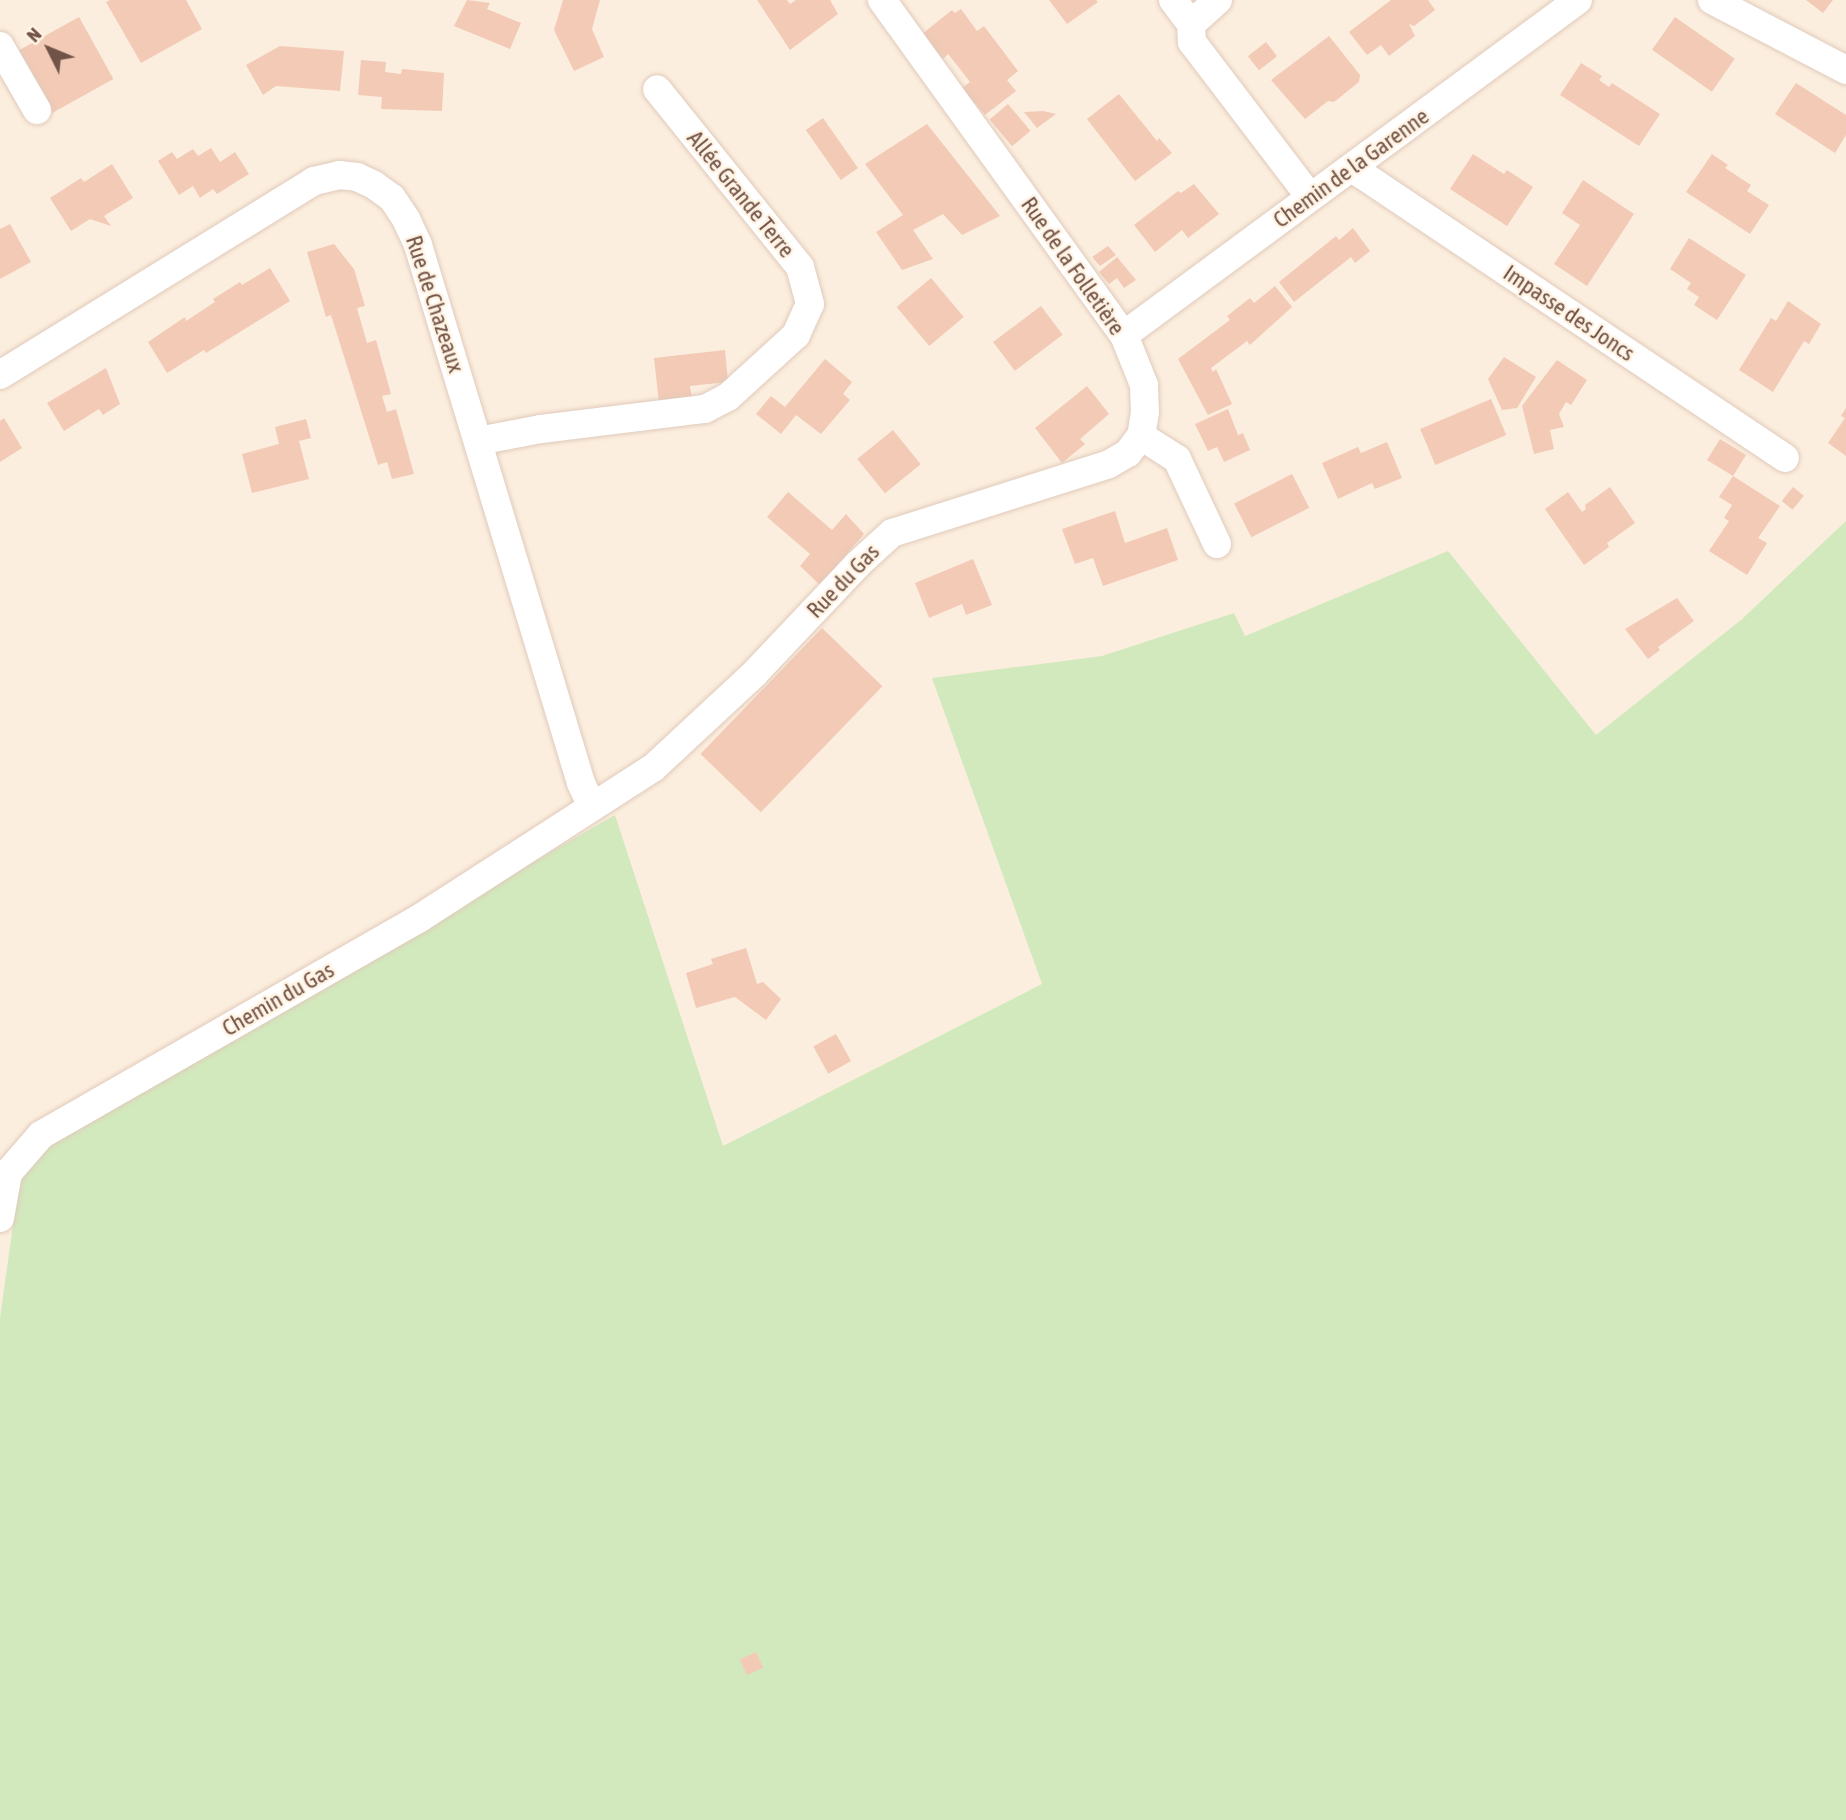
<!DOCTYPE html>
<html>
<head>
<meta charset="utf-8">
<style>
  body { margin:0 }
  #map { position:relative; width:1846px; height:1820px; overflow:hidden; background:#fceede; font-family:"Asap Condensed",sans-serif }
  div>[style] { position:absolute }
  .green>* { inset:0; background:#d2e9bd }
  .building>* { inset:0; background:#f2cab6; transform-origin:0 0 }
  .roads { filter:drop-shadow(0 0 2px #e0cabb) drop-shadow(0 0 2px #e0cabb) }
  .street>* { height:28px; margin:-14px; padding:0 14px; transform-origin:14px; border-radius:14px; background:#fff }
  span { translate:-50% -50%; white-space:nowrap; text-align:center; line-height:1.15; -webkit-text-stroke:5px #fff3e4; paint-order:stroke }
  .street-label { font-size:23px; color:#725347 }
  .north { position:absolute; left:14px; top:14px; width:70px; height:70px; -webkit-text-stroke:5px #fff3e4; paint-order:stroke; rotate:313deg; font-size:19px; font-weight:700; line-height:28px; text-align:center; color:#725347 }
  .north::after { content:''; display:block; margin:auto; width:24px; height:32px; background:#725347; clip-path:polygon(50% 0,100% 100%,50% 72%,0 100%) }
</style>
</head>
<body>
<div id="map">
  <div class="green">
    <i style="clip-path:polygon(1846px 521px,1846px 1820px,0 1820px,0 1318px,19px 1182px,49px 1140px,615px 815px,723px 1146px,1042px 984px,932px 678px,1102px 656px,1234px 613px,1245px 636px,1448px 551px,1596px 735px,1741px 620px)"></i>
  </div>
  <div class="building">
    <i style="clip-path:polygon(110px 0,186px 0,202px 29px,141px 63px,106px 2px)"></i>
    <i style="clip-path:polygon(467px 0,490px 3px,487px 9px,521px 23px,510px 49px,454px 26px)"></i>
    <i style="clip-path:polygon(563px 0,600px 0,592px 29px,604px 57px,574px 71px,554px 30px)"></i>
    <i style="clip-path:polygon(757px 0,787px 0,790px 4px,796px 0,830px 0,838px 14px,790px 50px)"></i>
    <i style="clip-path:polygon(1049px 0,1096px 0,1098px 2px,1067px 24px)"></i>
    <i style="clip-path:polygon(1391px 0,1428px 0,1435px 10px,1414px 26px,1409px 24px,1415px 36px,1389px 56px,1381px 45px,1367px 55px,1349px 32px)"></i>
    <i style="clip-path:polygon(1806px 0,1833px 0,1823px 13px)"></i>
    <i style="clip-path:polygon(961px 9px,977px 31px,984px 26px,1018px 71px,1007px 80px,1016px 91px,985px 115px,962px 88px,970px 82px,960px 69px,948px 54px,943px 59px,922px 34px,952px 10px,955px 13px)"></i>
    <i style="left:79px;top:17px;width:71px;height:70px;rotate:61deg"></i>
    <i style="left:1675px;top:17px;width:73px;height:40px;rotate:35deg"></i>
    <i style="clip-path:polygon(1329px 36px,1360px 75px,1359px 82px,1334px 102px,1328px 101px,1305px 119px,1271px 80px)"></i>
    <i style="left:1266px;top:42px;width:18px;height:23px;rotate:52deg"></i>
    <i style="clip-path:polygon(280px 46px,344px 51px,340px 91px,276px 86px,263px 95px,246px 65px)"></i>
    <i style="clip-path:polygon(361px 60px,386px 62px,385px 72px,401px 74px,402px 69px,444px 73px,442px 111px,381px 109px,382px 97px,358px 95px)"></i>
    <i style="clip-path:polygon(1581px 63px,1602px 76px,1599px 80px,1609px 87px,1612px 83px,1660px 114px,1639px 146px,1560px 95px)"></i>
    <i style="clip-path:polygon(1796px 83px,1846px 115px,1846px 135px,1835px 153px,1775px 114px)"></i>
    <i style="clip-path:polygon(1119px 94px,1157px 141px,1159px 138px,1172px 153px,1135px 181px,1087px 119px)"></i>
    <i style="left:1008px;top:104px;width:35px;height:24px;rotate:50deg"></i>
    <i style="clip-path:polygon(1043px 111px,1056px 114px,1037px 128px,1024px 112px)"></i>
    <i style="left:823px;top:118px;width:61px;height:21px;rotate:55deg"></i>
    <i style="clip-path:polygon(927px 124px,1000px 216px,962px 235px,943px 214px,913px 230px,933px 259px,902px 270px,876px 232px,903px 215px,865px 164px)"></i>
    <i style="clip-path:polygon(211px 148px,220px 162px,235px 152px,249px 174px,217px 194px,213px 189px,200px 198px,193px 186px,179px 195px,158px 161px,172px 152px,177px 159px,193px 149px,198px 156px)"></i>
    <i style="clip-path:polygon(1473px 154px,1504px 174px,1507px 170px,1533px 187px,1507px 226px,1450px 189px)"></i>
    <i style="clip-path:polygon(1712px 154px,1728px 165px,1725px 168px,1751px 185px,1747px 191px,1769px 205px,1750px 234px,1686px 192px)"></i>
    <i style="clip-path:polygon(112px 164px,133px 198px,104px 216px,111px 226px,90px 219px,71px 231px,50px 198px,81px 178px,84px 182px)"></i>
    <i style="clip-path:polygon(1583px 180px,1634px 214px,1587px 286px,1554px 264px,1580px 225px,1562px 213px)"></i>
    <i style="clip-path:polygon(1194px 184px,1219px 214px,1188px 238px,1182px 230px,1155px 252px,1134px 225px,1178px 191px,1181px 193px)"></i>
    <i style="clip-path:polygon(10px 224px,31px 262px,0 279px,0 229px)"></i>
    <i style="clip-path:polygon(1353px 228px,1370px 251px,1355px 263px,1351px 257px,1294px 302px,1279px 282px,1336px 236px,1339px 240px)"></i>
    <i style="clip-path:polygon(1689px 238px,1746px 275px,1717px 320px,1694px 305px,1699px 297px,1687px 289px,1691px 283px,1670px 269px)"></i>
    <i style="clip-path:polygon(334px 244px,354px 269px,365px 306px,357px 308px,367px 343px,376px 340px,391px 394px,382px 396px,387px 412px,396px 409px,414px 474px,392px 479px,387px 462px,378px 465px,331px 315px,326px 317px,307px 252px)"></i>
    <i style="clip-path:polygon(1108px 246px,1116px 255px,1100px 266px,1092px 257px)"></i>
    <i style="clip-path:polygon(1117px 257px,1136px 280px,1124px 288px,1117px 278px,1109px 284px,1099px 272px)"></i>
    <i style="clip-path:polygon(270px 268px,290px 301px,206px 353px,204px 350px,167px 373px,148px 342px,185px 317px,186px 321px,215px 302px,213px 299px,240px 282px,242px 285px)"></i>
    <i style="left:931px;top:278px;width:51px;height:45px;rotate:50deg"></i>
    <i style="clip-path:polygon(1275px 286px,1292px 307px,1250px 345px,1247px 341px,1211px 368px,1213px 372px,1216px 369px,1232px 404px,1208px 415px,1178px 359px,1230px 320px,1227px 316px,1250px 298px,1254px 303px)"></i>
    <i style="clip-path:polygon(1788px 301px,1821px 324px,1809px 344px,1804px 341px,1773px 392px,1739px 370px,1771px 318px,1776px 321px)"></i>
    <i style="left:1041px;top:306px;width:36px;height:60px;rotate:53deg"></i>
    <i style="clip-path:polygon(725px 350px,728px 382px,690px 386px,692px 399px,659px 403px,654px 358px)"></i>
    <i style="clip-path:polygon(1504px 357px,1536px 377px,1517px 408px,1502px 410px,1488px 379px)"></i>
    <i style="clip-path:polygon(825px 359px,852px 382px,843px 394px,850px 400px,821px 434px,796px 415px,781px 434px,756px 414px,771px 396px,785px 407px)"></i>
    <i style="clip-path:polygon(1557px 360px,1587px 380px,1571px 405px,1566px 402px,1559px 414px,1564px 427px,1550px 430px,1554px 449px,1534px 454px,1522px 406px)"></i>
    <i style="clip-path:polygon(106px 368px,120px 404px,103px 415px,99px 409px,64px 431px,47px 403px)"></i>
    <i style="clip-path:polygon(1087px 386px,1109px 414px,1080px 439px,1085px 444px,1062px 463px,1035px 428px)"></i>
    <i style="left:1491px;top:399px;width:39px;height:77px;rotate:67deg"></i>
    <i style="clip-path:polygon(1846px 408px,1846px 456px,1828px 443px,1845px 418px,1841px 416px)"></i>
    <i style="clip-path:polygon(1228px 409px,1238px 435px,1243px 433px,1250px 450px,1224px 462px,1217px 447px,1208px 451px,1195px 424px)"></i>
    <i style="clip-path:polygon(4px 418px,22px 448px,0 462px,0 421px)"></i>
    <i style="clip-path:polygon(306px 419px,311px 438px,299px 441px,309px 479px,252px 493px,242px 454px,279px 444px,275px 427px)"></i>
    <i style="left:893px;top:430px;width:44px;height:46px;rotate:51deg"></i>
    <i style="clip-path:polygon(1720px 439px,1746px 455px,1733px 476px,1780px 506px,1758px 538px,1767px 543px,1747px 575px,1709px 551px,1729px 521px,1724px 518px,1732px 505px,1719px 497px,1733px 476px,1707px 460px)"></i>
    <i style="clip-path:polygon(1387px 442px,1402px 478px,1375px 489px,1372px 483px,1338px 499px,1322px 463px,1358px 447px,1361px 453px)"></i>
    <i style="left:1292px;top:474px;width:38px;height:65px;rotate:63deg"></i>
    <i style="clip-path:polygon(1610px 487px,1635px 523px,1607px 543px,1609px 547px,1584px 565px,1545px 509px,1568px 492px,1582px 512px,1586px 509px,1585px 505px)"></i>
    <i style="left:1793px;top:487px;width:14px;height:18px;rotate:39deg"></i>
    <i style="clip-path:polygon(788px 492px,832px 530px,846px 514px,864px 534px,820px 585px,800px 566px,810px 554px,767px 517px)"></i>
    <i style="clip-path:polygon(1115px 511px,1125px 543px,1167px 528px,1178px 560px,1103px 586px,1093px 558px,1075px 564px,1062px 529px)"></i>
    <i style="clip-path:polygon(973px 559px,992px 605px,966px 615px,962px 604px,929px 618px,915px 583px)"></i>
    <i style="clip-path:polygon(1677px 598px,1694px 621px,1658px 647px,1660px 650px,1648px 659px,1625px 629px)"></i>
    <i style="left:822px;top:628px;width:84px;height:175px;rotate:44deg"></i>
    <i style="clip-path:polygon(746px 948px,757px 984px,763px 982px,781px 999px,766px 1020px,735px 997px,696px 1008px,686px 973px,713px 964px,711px 959px)"></i>
    <i style="left:836px;top:1034px;width:31px;height:26px;rotate:61deg"></i>
    <i style="left:756px;top:1652px;width:17px;height:18px;rotate:65deg"></i>
  </div>
  <div class="roads">
    <div class="street">
      <i style="left:882px;top:0;width:413px;rotate:54.2deg"></i>
      <i style="left:1124px;top:335px;width:54px;rotate:68.2deg"></i>
      <i style="left:1144px;top:385px;width:27px;rotate:88deg"></i>
      <i style="left:1145px;top:412px;width:24px;rotate:99deg"></i>
      <i style="left:1141px;top:436px;width:43px;rotate:32.6deg"></i>
      <i style="left:1177px;top:459px;width:94px;rotate:64.8deg"></i>
      <i style="left:1173px;top:0;width:30px;rotate:53deg"></i>
      <i style="left:1218px;top:0;width:36px;rotate:138deg"></i>
      <i style="left:1191px;top:24px;width:18px;rotate:87deg"></i>
      <i style="left:1192px;top:42px;width:195px;rotate:52.7deg"></i>
      <i style="left:1712px;top:0;width:151px;rotate:27.6deg"></i>
      <i style="left:0;top:46px;width:74px;rotate:60deg"></i>
      <i style="left:1352px;top:168px;width:521px;rotate:33.81deg"></i>
      <i style="left:1124px;top:335px;width:564px;rotate:-36.42deg"></i>
      <i style="left:0;top:375px;width:369px;rotate:-31.7deg"></i>
      <i style="left:314px;top:181px;width:26px;rotate:-13deg"></i>
      <i style="left:339px;top:175px;width:18px;rotate:6deg"></i>
      <i style="left:357px;top:177px;width:19px;rotate:25deg"></i>
      <i style="left:374px;top:185px;width:22px;rotate:36deg"></i>
      <i style="left:392px;top:198px;width:25px;rotate:56deg"></i>
      <i style="left:406px;top:219px;width:29px;rotate:65deg"></i>
      <i style="left:418px;top:245px;width:562px;rotate:73.14deg"></i>
      <i style="left:581px;top:783px;width:26px;rotate:65deg"></i>
      <i style="left:478px;top:441px;width:64px;rotate:-10.8deg"></i>
      <i style="left:541px;top:429px;width:165px;rotate:-7deg"></i>
      <i style="left:705px;top:409px;width:26px;rotate:-28deg"></i>
      <i style="left:728px;top:397px;width:92px;rotate:-42.4deg"></i>
      <i style="left:796px;top:335px;width:34px;rotate:-66deg"></i>
      <i style="left:810px;top:304px;width:38px;rotate:-105deg"></i>
      <i style="left:800px;top:267px;width:228px;rotate:-128.8deg"></i>
      <i style="left:0;top:1218px;width:46px;rotate:-79.9deg"></i>
      <i style="left:8px;top:1173px;width:50px;rotate:-49deg"></i>
      <i style="left:41px;top:1135px;width:437px;rotate:-29.8deg"></i>
      <i style="left:420px;top:918px;width:277px;rotate:-32.8deg"></i>
      <i style="left:653px;top:768px;width:138px;rotate:-42.9deg"></i>
      <i style="left:754px;top:674px;width:151px;rotate:-46.6deg"></i>
      <i style="left:858px;top:564px;width:46px;rotate:-42.4deg"></i>
      <i style="left:892px;top:533px;width:228px;rotate:-17.6deg"></i>
      <i style="left:1109px;top:464px;width:22px;rotate:-30deg"></i>
      <i style="left:1128px;top:453px;width:21px;rotate:-53deg"></i>
    </div>
  </div>
  <div class="street-label">
    <span style="left:1351px;top:168px;rotate:-36deg">Chemin de la Garenne</span>
    <span style="left:741px;top:194px;rotate:51deg">Allée Grande Terre</span>
    <span style="left:1073px;top:266px;rotate:55deg">Rue de la Folletière</span>
    <span style="left:435px;top:304px;rotate:72deg">Rue de Chazeaux</span>
    <span style="left:1569px;top:313px;rotate:34deg">Impasse des Joncs</span>
    <span style="left:843px;top:581px;rotate:-46deg">Rue du Gas</span>
    <span style="left:278px;top:999px;rotate:-30deg">Chemin du Gas</span>
  </div>
  <div class="north">N</div>
</div>
</body>
</html>
